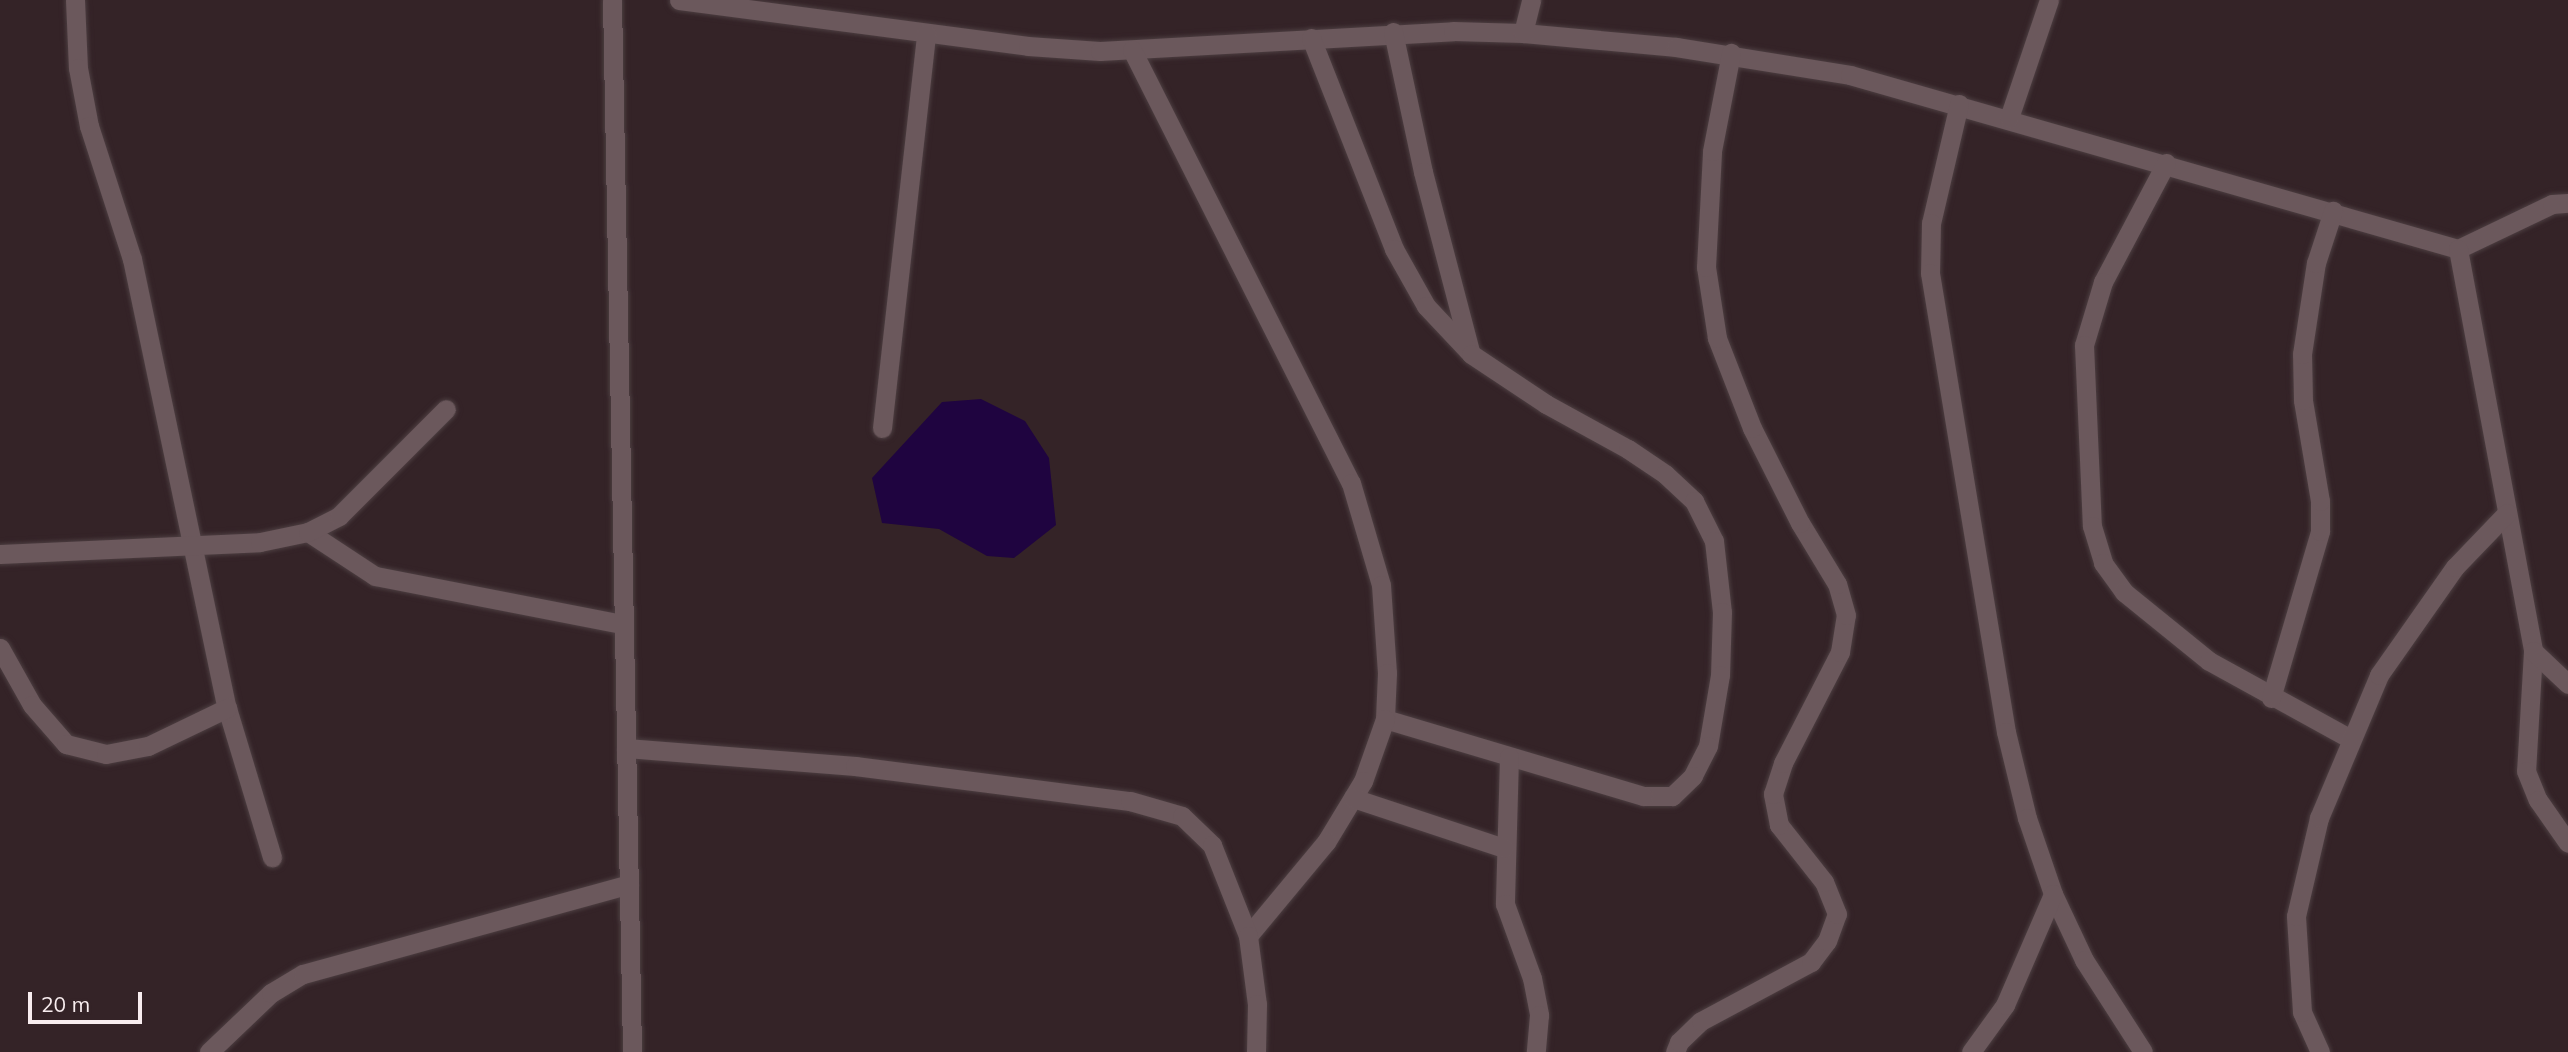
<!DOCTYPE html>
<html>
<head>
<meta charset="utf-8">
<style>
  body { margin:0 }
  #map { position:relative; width:2568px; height:1052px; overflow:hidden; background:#342327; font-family:Mulish,sans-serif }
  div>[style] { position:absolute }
  .water>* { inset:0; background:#1f0440 }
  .roads { filter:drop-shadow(0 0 2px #4c3e41) drop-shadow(0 0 2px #4c3e41) }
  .minor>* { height:19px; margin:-9.5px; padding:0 9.5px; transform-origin:9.5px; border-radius:9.5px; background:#6b585c }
  .secondary>* { height:19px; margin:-9.5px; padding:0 9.5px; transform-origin:9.5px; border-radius:9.5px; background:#6b585c }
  span { translate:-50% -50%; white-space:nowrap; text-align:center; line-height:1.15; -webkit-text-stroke:5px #342327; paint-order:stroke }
  .scale { position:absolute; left:28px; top:992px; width:114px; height:32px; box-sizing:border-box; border:4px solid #f8edef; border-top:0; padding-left:9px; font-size:21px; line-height:24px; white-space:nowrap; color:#f8edef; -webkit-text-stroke:5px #342327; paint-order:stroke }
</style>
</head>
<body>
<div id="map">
  <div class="water">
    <i style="clip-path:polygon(981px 399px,1025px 421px,1049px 458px,1056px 525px,1014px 558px,987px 556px,939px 529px,882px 523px,872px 478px,942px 402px)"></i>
  </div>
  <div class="roads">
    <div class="minor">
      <i style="left:75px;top:0;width:68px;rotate:87.5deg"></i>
      <i style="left:78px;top:68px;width:59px;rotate:79.3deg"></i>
      <i style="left:89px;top:126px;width:140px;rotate:72.1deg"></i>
      <i style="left:132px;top:259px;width:459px;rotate:78.1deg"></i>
      <i style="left:227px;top:708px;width:156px;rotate:73.2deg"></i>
      <i style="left:679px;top:0;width:352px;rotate:7.5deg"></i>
      <i style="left:1028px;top:46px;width:72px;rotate:4deg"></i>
      <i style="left:1100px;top:51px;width:354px;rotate:-3.2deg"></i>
      <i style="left:1453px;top:31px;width:70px;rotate:1.6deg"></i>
      <i style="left:1523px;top:33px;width:154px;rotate:5.2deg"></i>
      <i style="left:1676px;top:47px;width:176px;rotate:9.1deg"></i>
      <i style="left:1850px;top:75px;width:632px;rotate:15.97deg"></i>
      <i style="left:2458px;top:249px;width:104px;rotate:-25.6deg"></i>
      <i style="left:2552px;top:204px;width:16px;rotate:-4deg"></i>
      <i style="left:1393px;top:32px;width:143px;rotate:77.9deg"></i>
      <i style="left:1423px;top:172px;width:185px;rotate:75.3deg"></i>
      <i style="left:1523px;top:33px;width:34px;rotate:-76deg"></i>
      <i style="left:1311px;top:38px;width:227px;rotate:68.5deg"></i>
      <i style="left:1394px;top:249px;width:65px;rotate:60.7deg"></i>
      <i style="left:1426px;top:306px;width:66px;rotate:46.8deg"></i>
      <i style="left:1471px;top:354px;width:90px;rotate:33.7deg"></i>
      <i style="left:1546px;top:404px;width:94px;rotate:28.8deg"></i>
      <i style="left:1628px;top:449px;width:45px;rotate:34deg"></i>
      <i style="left:1665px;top:474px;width:40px;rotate:43deg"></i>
      <i style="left:1694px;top:501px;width:45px;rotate:63.4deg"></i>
      <i style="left:1714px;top:541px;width:71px;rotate:83.6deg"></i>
      <i style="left:1722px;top:612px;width:63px;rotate:91.8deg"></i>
      <i style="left:1720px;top:675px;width:72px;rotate:99.6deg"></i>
      <i style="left:1708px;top:746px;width:34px;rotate:117deg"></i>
      <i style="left:1693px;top:776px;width:29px;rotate:136deg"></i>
      <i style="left:1672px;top:796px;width:29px;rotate:180deg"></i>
      <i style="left:1643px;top:796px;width:269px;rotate:-163.4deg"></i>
      <i style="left:1132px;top:50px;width:485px;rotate:63.2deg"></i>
      <i style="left:1351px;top:483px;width:106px;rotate:73.6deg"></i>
      <i style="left:1381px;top:585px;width:88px;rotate:86.1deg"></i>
      <i style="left:1387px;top:673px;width:46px;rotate:92.5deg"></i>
      <i style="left:1385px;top:719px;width:66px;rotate:109.5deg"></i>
      <i style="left:1363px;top:781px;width:71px;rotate:121.2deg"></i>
      <i style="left:1326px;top:842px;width:122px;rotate:129.7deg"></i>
      <i style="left:1959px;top:104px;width:122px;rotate:103.2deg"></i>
      <i style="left:1931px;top:223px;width:50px;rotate:91.1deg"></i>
      <i style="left:1930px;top:273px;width:465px;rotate:80.6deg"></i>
      <i style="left:2006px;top:732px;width:89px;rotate:76.3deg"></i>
      <i style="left:2027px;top:818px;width:80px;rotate:71.1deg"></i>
      <i style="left:2053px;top:894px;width:73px;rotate:64.8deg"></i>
      <i style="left:2084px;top:960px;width:109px;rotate:57.3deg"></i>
      <i style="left:2009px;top:118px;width:125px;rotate:-71.3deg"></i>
      <i style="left:2166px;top:163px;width:135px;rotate:117.9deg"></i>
      <i style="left:2103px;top:282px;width:66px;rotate:106.8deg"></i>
      <i style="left:2084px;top:345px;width:181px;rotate:87.5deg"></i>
      <i style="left:2092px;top:526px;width:39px;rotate:73deg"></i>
      <i style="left:2103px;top:563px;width:36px;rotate:54deg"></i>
      <i style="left:2124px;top:592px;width:109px;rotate:39.1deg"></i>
      <i style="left:2209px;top:661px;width:160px;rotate:28.8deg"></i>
      <i style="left:2458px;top:249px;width:409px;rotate:79.4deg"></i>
      <i style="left:2533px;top:651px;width:120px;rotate:93.3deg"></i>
      <i style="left:2526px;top:771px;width:31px;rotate:68deg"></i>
      <i style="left:2538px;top:800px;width:52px;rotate:55.1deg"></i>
      <i style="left:882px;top:428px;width:397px;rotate:-83.6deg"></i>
      <i style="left:308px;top:532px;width:80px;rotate:33.3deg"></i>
      <i style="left:375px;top:576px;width:253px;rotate:11deg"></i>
      <i style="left:0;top:554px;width:260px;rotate:-2.6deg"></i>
      <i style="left:260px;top:542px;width:49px;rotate:-11.8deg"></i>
      <i style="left:308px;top:532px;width:35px;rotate:-27deg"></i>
      <i style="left:339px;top:516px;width:151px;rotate:-45deg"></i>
      <i style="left:0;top:648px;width:65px;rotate:60.7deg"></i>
      <i style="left:32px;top:705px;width:52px;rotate:48.9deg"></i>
      <i style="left:66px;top:744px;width:41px;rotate:14deg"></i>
      <i style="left:106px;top:754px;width:43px;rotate:-10.8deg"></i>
      <i style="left:148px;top:746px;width:88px;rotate:-25.7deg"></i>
      <i style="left:2533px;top:651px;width:48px;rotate:43.3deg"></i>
      <i style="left:2271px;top:698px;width:174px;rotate:-73.6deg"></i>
      <i style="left:2320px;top:531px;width:30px;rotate:-90deg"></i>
      <i style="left:2320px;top:501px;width:102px;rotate:-99.6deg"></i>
      <i style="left:2303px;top:400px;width:46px;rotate:-91.2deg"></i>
      <i style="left:2302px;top:354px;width:92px;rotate:-81.3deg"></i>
      <i style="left:2316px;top:263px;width:55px;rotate:-71.9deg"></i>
      <i style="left:626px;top:748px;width:230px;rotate:4.5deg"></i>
      <i style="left:855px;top:766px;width:277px;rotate:7.3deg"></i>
      <i style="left:1130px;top:801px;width:54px;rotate:16.1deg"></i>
      <i style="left:1182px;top:816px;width:42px;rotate:44deg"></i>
      <i style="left:1212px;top:845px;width:98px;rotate:68.4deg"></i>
      <i style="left:1248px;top:936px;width:69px;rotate:82.5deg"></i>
      <i style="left:1257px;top:1004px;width:48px;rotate:91.2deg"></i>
      <i style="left:1509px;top:757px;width:147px;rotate:91.6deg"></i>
      <i style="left:1505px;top:904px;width:79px;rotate:70deg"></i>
      <i style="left:1532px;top:978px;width:38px;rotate:79deg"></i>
      <i style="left:1539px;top:1015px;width:37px;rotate:95deg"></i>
      <i style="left:1353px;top:798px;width:159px;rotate:18.3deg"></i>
      <i style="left:209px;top:1052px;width:86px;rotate:-43.6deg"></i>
      <i style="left:271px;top:993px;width:37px;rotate:-31deg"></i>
      <i style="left:303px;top:974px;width:338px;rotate:-15.4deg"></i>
      <i style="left:1675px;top:1052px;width:11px;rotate:-68deg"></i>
      <i style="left:1679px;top:1042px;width:30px;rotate:-44deg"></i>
      <i style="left:1701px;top:1021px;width:125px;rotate:-28.2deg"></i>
      <i style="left:1811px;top:962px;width:26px;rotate:-53deg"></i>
      <i style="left:1827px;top:941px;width:29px;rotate:-70deg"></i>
      <i style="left:1837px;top:914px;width:35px;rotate:-112deg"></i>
      <i style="left:1824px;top:882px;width:73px;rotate:-128.3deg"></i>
      <i style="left:1779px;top:825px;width:32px;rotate:-101deg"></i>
      <i style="left:1773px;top:794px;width:33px;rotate:-72deg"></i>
      <i style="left:1783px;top:763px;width:125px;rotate:-62.8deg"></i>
      <i style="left:1840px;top:652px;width:37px;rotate:-81deg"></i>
      <i style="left:1846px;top:615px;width:32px;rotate:-106deg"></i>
      <i style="left:1837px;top:584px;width:71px;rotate:-121.2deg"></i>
      <i style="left:1800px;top:523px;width:106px;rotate:-116.8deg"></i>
      <i style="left:1752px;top:428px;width:97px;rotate:-111.3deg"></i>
      <i style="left:1717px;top:338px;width:72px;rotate:-98.8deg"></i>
      <i style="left:1706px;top:267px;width:116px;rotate:-87deg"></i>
      <i style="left:1712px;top:151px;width:100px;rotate:-79deg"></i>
      <i style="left:1971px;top:1052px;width:58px;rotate:-54.1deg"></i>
      <i style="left:2005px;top:1005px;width:121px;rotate:-66.6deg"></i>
      <i style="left:2320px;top:1052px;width:44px;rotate:-114.2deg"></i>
      <i style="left:2302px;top:1012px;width:96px;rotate:-93.6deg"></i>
      <i style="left:2296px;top:916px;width:101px;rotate:-76.8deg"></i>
      <i style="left:2319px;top:818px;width:155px;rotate:-67.2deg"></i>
      <i style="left:2379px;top:675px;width:132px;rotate:-54.9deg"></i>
      <i style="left:2455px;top:567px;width:75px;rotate:-46.1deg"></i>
    </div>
    <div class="secondary">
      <i style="left:612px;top:0;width:1052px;rotate:88.91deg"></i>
    </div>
  </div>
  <div class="scale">20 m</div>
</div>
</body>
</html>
